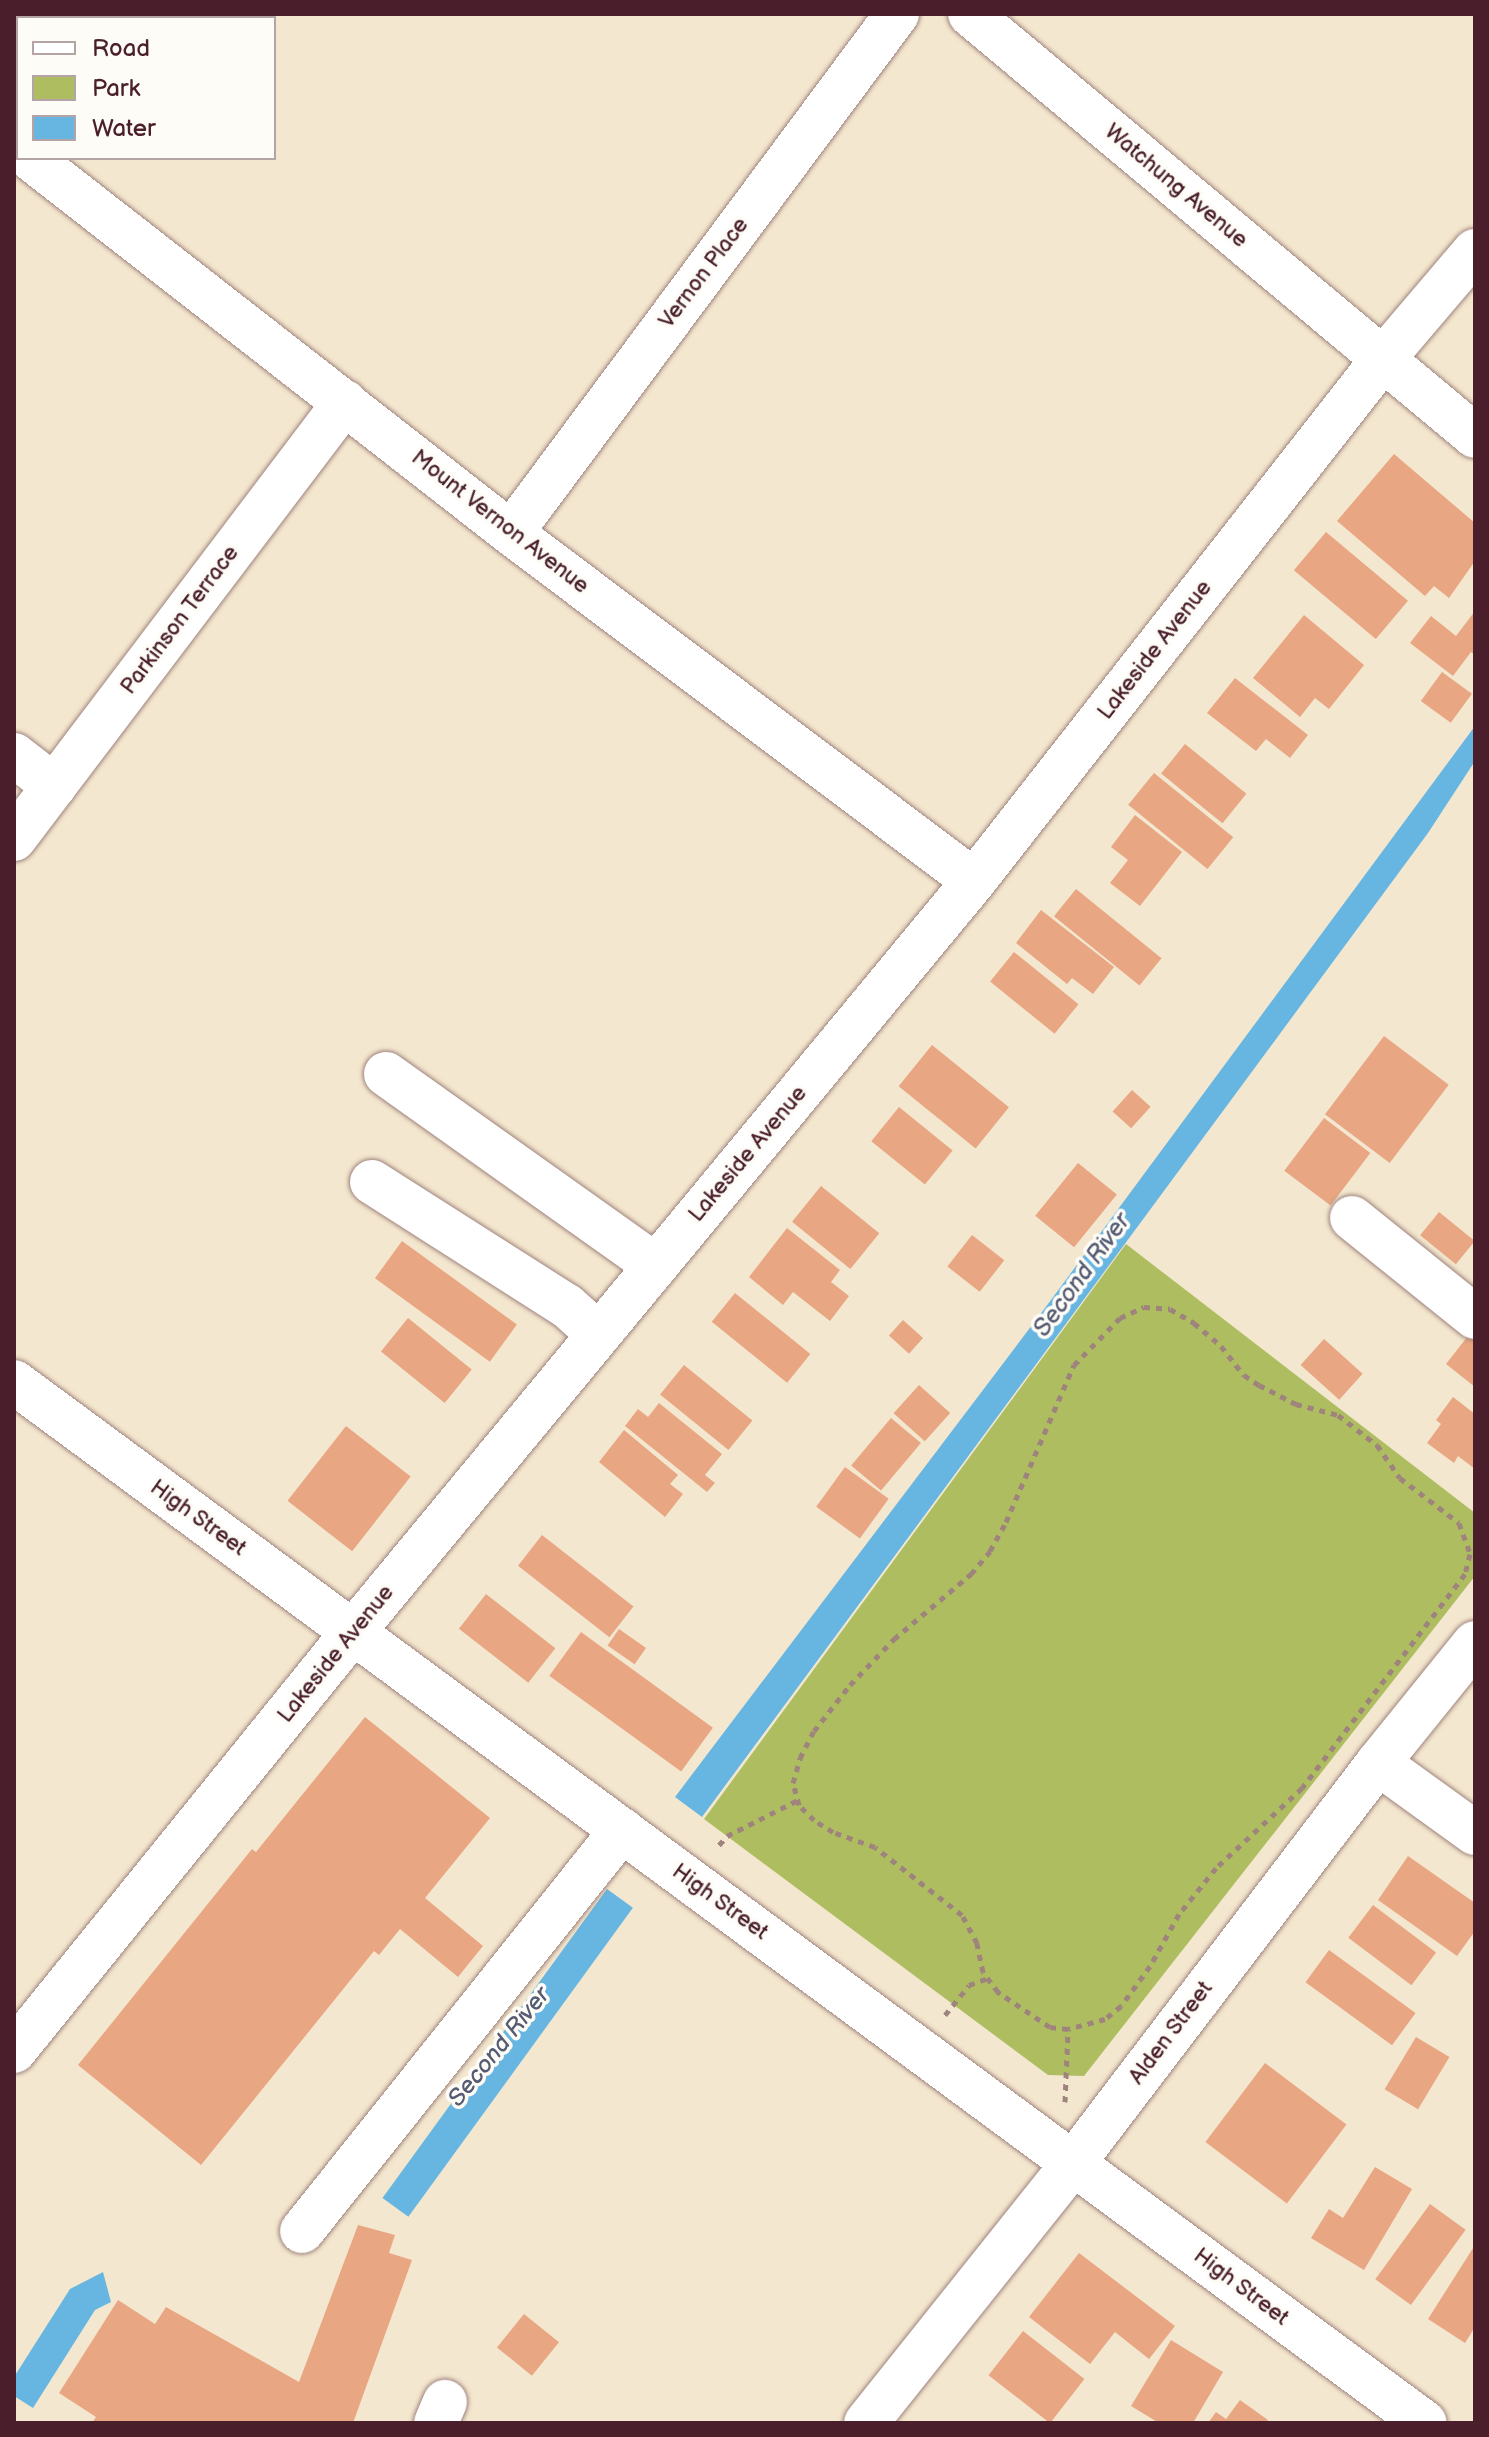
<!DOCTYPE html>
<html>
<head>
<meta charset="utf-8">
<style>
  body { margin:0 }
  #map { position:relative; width:1489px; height:2437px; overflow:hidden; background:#f4e7cf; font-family:"Balsamiq Sans",sans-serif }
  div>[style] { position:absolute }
  .green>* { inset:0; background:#adbd60 }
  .water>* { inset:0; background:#67b5e1; transform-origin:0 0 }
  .building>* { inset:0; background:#e8a683; transform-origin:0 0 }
  .path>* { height:5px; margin-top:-2.5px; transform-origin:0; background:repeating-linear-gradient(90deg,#9f837d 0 6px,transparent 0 12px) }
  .roads { filter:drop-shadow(0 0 2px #9f837d) drop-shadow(0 0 2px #9f837d) }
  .minor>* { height:44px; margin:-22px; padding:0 22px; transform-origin:22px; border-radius:22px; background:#fff }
  .major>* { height:44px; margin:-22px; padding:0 22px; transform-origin:22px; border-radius:22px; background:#fff }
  span { translate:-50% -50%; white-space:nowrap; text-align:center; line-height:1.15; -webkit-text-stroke:7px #fdfcf7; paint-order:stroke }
  .street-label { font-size:22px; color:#4a1f2b }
  .water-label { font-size:24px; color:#565b74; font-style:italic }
  .frame { position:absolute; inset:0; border:16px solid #4a1f2b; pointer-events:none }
  .legend { position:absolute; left:16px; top:16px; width:260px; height:144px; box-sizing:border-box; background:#fdfcf7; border:2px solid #b5a4a5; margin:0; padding:10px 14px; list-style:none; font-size:24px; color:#4a1f2b }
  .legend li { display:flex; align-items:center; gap:16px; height:40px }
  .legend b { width:40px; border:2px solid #b5a4a5 }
</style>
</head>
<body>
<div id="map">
  <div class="green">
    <i style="clip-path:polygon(1126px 1244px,1475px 1513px,1475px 1576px,1084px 2076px,1048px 2075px,704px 1819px)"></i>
  </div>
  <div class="water">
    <i style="clip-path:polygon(1475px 726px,1475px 761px,1428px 833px,702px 1817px,675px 1797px,1048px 1304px)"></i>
    <i style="left:607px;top:1889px;width:32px;height:382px;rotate:36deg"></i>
    <i style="clip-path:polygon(103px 2272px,111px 2302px,95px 2310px,33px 2408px,14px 2396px,14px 2377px,70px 2289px)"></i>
  </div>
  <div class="building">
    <i style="clip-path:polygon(1394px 454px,1475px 523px,1475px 561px,1449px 598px,1434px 586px,1425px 596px,1337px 521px)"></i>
    <i style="left:1326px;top:532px;width:107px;height:50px;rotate:40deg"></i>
    <i style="clip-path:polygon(1475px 611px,1475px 655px,1471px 652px,1453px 676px,1410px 643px,1431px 616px,1456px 636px)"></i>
    <i style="clip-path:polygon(1304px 615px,1364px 665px,1329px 709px,1315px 698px,1300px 717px,1253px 678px)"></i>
    <i style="left:1442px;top:672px;width:37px;height:36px;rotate:36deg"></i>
    <i style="clip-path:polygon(1235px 678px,1308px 735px,1290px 758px,1266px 739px,1256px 751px,1207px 713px)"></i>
    <i style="left:1185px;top:744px;width:79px;height:38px;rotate:39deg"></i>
    <i style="left:1154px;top:773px;width:102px;height:41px;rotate:39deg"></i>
    <i style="clip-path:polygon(1135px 815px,1182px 852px,1140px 906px,1110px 883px,1128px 860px,1111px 847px)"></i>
    <i style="left:1076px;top:889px;width:110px;height:35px;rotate:39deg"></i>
    <i style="clip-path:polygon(1041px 910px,1114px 967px,1093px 994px,1072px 978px,1067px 984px,1016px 943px)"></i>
    <i style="left:1014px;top:952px;width:83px;height:38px;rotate:39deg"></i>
    <i style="left:1384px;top:1036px;width:81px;height:98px;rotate:37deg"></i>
    <i style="left:932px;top:1045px;width:99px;height:53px;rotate:39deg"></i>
    <i style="left:1132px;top:1090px;width:25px;height:29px;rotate:42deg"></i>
    <i style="left:899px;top:1107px;width:69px;height:44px;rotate:39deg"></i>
    <i style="left:1324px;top:1118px;width:58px;height:66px;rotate:37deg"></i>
    <i style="left:1078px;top:1163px;width:50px;height:68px;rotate:39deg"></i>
    <i style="left:821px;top:1186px;width:75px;height:46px;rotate:39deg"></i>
    <i style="left:1439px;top:1212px;width:46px;height:30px;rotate:39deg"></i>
    <i style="clip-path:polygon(787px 1228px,840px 1270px,831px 1282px,849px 1296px,830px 1321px,793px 1292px,783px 1305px,749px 1277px)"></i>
    <i style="left:972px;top:1235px;width:41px;height:40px;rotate:38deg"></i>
    <i style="left:402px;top:1241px;width:142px;height:46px;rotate:36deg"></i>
    <i style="left:735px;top:1293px;width:97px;height:37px;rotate:39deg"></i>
    <i style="left:408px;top:1318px;width:82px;height:43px;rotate:39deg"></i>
    <i style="left:903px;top:1320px;width:27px;height:21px;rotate:42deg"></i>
    <i style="clip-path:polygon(1471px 1332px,1475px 1335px,1475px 1387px,1446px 1364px)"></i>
    <i style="left:1324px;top:1339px;width:52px;height:35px;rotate:42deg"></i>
    <i style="left:684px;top:1365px;width:88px;height:38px;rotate:39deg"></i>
    <i style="left:919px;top:1385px;width:42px;height:38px;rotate:42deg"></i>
    <i style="clip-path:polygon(1453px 1397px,1475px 1414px,1475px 1469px,1458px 1456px,1454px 1463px,1427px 1443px,1441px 1424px,1436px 1420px)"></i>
    <i style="clip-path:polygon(659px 1403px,722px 1454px,705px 1475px,715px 1483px,707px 1492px,625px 1426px,638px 1409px,648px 1417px)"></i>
    <i style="left:891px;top:1418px;width:39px;height:62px;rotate:40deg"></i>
    <i style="left:346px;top:1426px;width:82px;height:95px;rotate:38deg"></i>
    <i style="clip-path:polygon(624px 1430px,678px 1475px,670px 1484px,683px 1494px,665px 1517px,599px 1462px)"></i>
    <i style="left:845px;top:1467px;width:54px;height:49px;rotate:36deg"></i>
    <i style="left:542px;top:1535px;width:116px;height:39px;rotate:38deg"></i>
    <i style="left:486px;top:1594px;width:88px;height:44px;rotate:38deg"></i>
    <i style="left:619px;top:1629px;width:33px;height:20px;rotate:35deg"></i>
    <i style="left:581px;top:1632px;width:163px;height:54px;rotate:36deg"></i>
    <i style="clip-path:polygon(365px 1717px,490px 1818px,425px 1898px,483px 1946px,458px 1977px,400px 1929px,379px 1955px,374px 1951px,201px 2165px,78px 2065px,252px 1849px,256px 1852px)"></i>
    <i style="clip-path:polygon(1408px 1856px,1475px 1903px,1475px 1931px,1457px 1956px,1378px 1900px)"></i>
    <i style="left:1373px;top:1905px;width:79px;height:41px;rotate:37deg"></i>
    <i style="left:1329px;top:1950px;width:107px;height:40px;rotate:36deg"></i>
    <i style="left:1416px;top:2037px;width:39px;height:61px;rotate:31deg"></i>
    <i style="left:1265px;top:2063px;width:102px;height:99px;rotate:37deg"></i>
    <i style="clip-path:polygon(1375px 2167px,1412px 2189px,1364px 2270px,1311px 2238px,1329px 2209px,1343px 2218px)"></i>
    <i style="left:1430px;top:2204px;width:44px;height:93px;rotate:36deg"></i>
    <i style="clip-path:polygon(358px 2225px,395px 2235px,389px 2253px,412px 2260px,353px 2423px,92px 2423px,96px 2417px,59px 2393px,118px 2300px,155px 2324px,166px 2307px,299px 2382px)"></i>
    <i style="clip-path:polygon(1475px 2245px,1475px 2327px,1465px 2343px,1428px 2319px)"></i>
    <i style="clip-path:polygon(1079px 2253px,1175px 2326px,1149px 2359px,1115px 2332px,1090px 2364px,1029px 2317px)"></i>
    <i style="left:524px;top:2314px;width:45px;height:43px;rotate:39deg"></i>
    <i style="left:1023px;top:2331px;width:78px;height:56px;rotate:38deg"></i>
    <i style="clip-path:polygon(1171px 2340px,1223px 2372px,1193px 2423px,1159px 2423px,1131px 2406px)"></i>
    <i style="clip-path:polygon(1240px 2400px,1268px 2420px,1266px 2423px,1208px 2423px,1216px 2412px,1226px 2419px)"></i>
  </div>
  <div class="path">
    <i style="left:1144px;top:1307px;width:26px;rotate:4deg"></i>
    <i style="left:1170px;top:1309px;width:28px;rotate:30deg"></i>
    <i style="left:1194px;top:1323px;width:35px;rotate:40deg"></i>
    <i style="left:1221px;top:1346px;width:37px;rotate:52deg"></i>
    <i style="left:1244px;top:1375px;width:18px;rotate:34deg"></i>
    <i style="left:1259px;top:1385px;width:42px;rotate:27.2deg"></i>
    <i style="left:1296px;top:1404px;width:43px;rotate:14.7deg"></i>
    <i style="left:1338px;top:1415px;width:49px;rotate:37.6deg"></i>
    <i style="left:1377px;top:1445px;width:40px;rotate:55.1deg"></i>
    <i style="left:1400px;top:1478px;width:74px;rotate:37.3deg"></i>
    <i style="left:1459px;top:1523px;width:33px;rotate:70deg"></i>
    <i style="left:1470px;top:1554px;width:21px;rotate:104deg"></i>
    <i style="left:1465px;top:1574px;width:269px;rotate:127.3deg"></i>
    <i style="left:1302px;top:1788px;width:117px;rotate:137.1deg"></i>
    <i style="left:1216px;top:1868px;width:59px;rotate:128.8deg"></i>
    <i style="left:1179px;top:1914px;width:60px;rotate:119.1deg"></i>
    <i style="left:1150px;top:1966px;width:49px;rotate:125.9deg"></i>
    <i style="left:1121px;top:2006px;width:21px;rotate:141deg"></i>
    <i style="left:1105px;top:2019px;width:38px;rotate:165deg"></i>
    <i style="left:1068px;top:2029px;width:18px;rotate:-174deg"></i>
    <i style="left:1050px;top:2027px;width:63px;rotate:-146.1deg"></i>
    <i style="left:998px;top:1992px;width:25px;rotate:-127deg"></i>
    <i style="left:983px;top:1972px;width:30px;rotate:-102deg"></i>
    <i style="left:977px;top:1943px;width:32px;rotate:-118deg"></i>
    <i style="left:962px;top:1915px;width:110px;rotate:-142deg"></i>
    <i style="left:875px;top:1847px;width:45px;rotate:-160.3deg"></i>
    <i style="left:833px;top:1832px;width:22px;rotate:-148deg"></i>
    <i style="left:814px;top:1820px;width:21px;rotate:-135deg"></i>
    <i style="left:799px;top:1805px;width:23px;rotate:-105deg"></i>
    <i style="left:793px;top:1783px;width:26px;rotate:-74deg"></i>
    <i style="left:800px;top:1758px;width:30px;rotate:-63deg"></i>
    <i style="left:814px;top:1731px;width:58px;rotate:-52deg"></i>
    <i style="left:850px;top:1685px;width:64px;rotate:-46.3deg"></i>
    <i style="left:894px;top:1639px;width:101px;rotate:-40.2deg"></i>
    <i style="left:971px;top:1574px;width:30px;rotate:-50deg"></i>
    <i style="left:990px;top:1551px;width:33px;rotate:-61deg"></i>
    <i style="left:1006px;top:1522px;width:171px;rotate:-66.6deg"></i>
    <i style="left:1074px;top:1365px;width:66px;rotate:-45.6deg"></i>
    <i style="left:1120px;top:1318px;width:26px;rotate:-25deg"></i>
    <i style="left:719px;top:1845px;width:12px;rotate:-48deg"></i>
    <i style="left:727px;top:1836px;width:80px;rotate:-26.9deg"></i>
    <i style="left:945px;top:2015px;width:38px;rotate:-51deg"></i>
    <i style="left:969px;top:1985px;width:20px;rotate:-20deg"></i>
    <i style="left:1065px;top:2102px;width:73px;rotate:-87.6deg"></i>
  </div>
  <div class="roads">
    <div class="minor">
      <i style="left:970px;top:14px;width:658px;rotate:39.88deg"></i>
      <i style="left:30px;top:158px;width:610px;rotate:37.94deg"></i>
      <i style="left:511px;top:533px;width:579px;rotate:36.93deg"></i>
      <i style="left:511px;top:533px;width:647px;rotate:-53.36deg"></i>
      <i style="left:14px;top:755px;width:51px;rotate:37.8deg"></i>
      <i style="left:14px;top:839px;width:548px;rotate:-52.86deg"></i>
      <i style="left:386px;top:1074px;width:331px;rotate:35.4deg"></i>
      <i style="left:372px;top:1182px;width:231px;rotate:32.5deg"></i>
      <i style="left:567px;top:1306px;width:42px;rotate:42.1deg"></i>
      <i style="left:1352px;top:1218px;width:158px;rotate:38.8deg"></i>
      <i style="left:1378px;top:1763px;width:120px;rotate:35.8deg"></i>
      <i style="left:14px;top:2051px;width:539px;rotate:-51.02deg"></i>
      <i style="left:353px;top:1632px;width:974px;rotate:-50.41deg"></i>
      <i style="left:974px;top:881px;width:663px;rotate:-51.92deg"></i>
      <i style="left:1383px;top:359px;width:142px;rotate:-49.6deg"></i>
      <i style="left:302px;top:2231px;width:513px;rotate:-51.41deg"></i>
      <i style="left:436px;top:2423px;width:23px;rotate:-67deg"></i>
      <i style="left:866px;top:2423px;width:334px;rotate:-51.4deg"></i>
      <i style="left:1074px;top:2162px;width:502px;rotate:-52.7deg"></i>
      <i style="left:1378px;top:1763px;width:154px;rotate:-51.1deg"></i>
    </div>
    <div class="major">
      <i style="left:14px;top:1382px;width:1753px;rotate:36.42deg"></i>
    </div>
  </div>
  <div class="street-label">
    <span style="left:1176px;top:186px;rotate:40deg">Watchung Avenue</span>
    <span style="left:704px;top:273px;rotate:-53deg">Vernon Place</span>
    <span style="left:500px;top:522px;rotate:38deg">Mount Vernon Avenue</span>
    <span style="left:180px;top:620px;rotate:-53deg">Parkinson Terrace</span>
    <span style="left:1155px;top:650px;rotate:-52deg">Lakeside Avenue</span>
    <span style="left:748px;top:1154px;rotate:-50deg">Lakeside Avenue</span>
    <span style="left:198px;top:1518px;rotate:36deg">High Street</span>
    <span style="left:336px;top:1654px;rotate:-51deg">Lakeside Avenue</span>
    <span style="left:720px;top:1902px;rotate:36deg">High Street</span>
    <span style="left:1171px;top:2033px;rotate:-53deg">Alden Street</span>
    <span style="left:1241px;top:2287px;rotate:37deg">High Street</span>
  </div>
  <div class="water-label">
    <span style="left:1082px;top:1275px;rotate:-54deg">Second River</span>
    <span style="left:499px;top:2047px;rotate:-51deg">Second River</span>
  </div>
  <div class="frame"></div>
  <ul class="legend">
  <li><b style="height:10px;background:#fff"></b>Road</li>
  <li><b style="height:22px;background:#adbd60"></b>Park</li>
  <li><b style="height:22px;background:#67b5e1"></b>Water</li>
  </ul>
</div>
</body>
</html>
